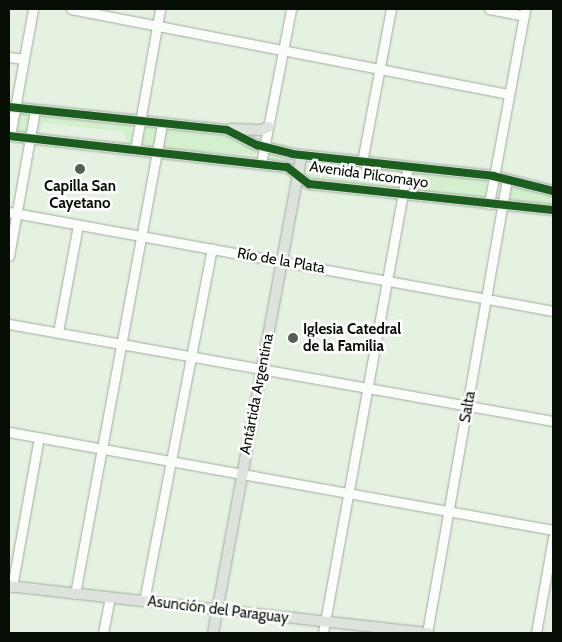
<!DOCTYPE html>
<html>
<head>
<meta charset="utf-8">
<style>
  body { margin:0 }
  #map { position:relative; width:562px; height:642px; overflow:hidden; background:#e5f2e2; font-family:Cabin,sans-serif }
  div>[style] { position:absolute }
  .green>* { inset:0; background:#d3efcd; transform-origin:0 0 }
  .round { border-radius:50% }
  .roads { filter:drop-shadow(0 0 1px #a1ab9f) drop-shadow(0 0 1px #a1ab9f) }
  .minor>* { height:9px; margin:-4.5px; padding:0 4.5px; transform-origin:4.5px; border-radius:4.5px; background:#fbfdfb }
  .major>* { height:10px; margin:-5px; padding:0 5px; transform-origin:5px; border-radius:5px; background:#dde3dc }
  .cycleway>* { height:8px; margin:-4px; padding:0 4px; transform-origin:4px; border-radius:4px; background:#1b5e20 }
  .dots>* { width:14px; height:14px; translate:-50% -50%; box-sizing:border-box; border:2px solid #fefefe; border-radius:50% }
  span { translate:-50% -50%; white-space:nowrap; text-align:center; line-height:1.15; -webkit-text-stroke:5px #fefefe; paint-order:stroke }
  .street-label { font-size:15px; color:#070e06 }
  .poi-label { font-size:15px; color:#070e06; font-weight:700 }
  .left { translate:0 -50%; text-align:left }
  .frame { position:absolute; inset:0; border:10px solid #070e06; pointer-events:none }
</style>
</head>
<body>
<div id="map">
  <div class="green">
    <i class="round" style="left:13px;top:114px;width:18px;height:18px"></i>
    <i style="clip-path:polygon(39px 115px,132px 125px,132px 142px,126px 144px,125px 132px,43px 123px,39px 134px)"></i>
    <i class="round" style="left:140px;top:127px;width:18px;height:18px"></i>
    <i style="clip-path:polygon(166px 128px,224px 134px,239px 139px,257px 153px,254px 155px,166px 149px,163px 147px)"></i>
    <i style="clip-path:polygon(270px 155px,288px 159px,290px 160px,270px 160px)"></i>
    <i style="clip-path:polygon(309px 164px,401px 171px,401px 188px,315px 179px,304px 172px)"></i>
    <i style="left:413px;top:172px;width:74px;height:18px;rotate:6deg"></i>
    <i style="clip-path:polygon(512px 186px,553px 196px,553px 206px,509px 201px)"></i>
  </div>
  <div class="roads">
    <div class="minor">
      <i style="left:71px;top:9px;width:446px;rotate:11deg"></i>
      <i style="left:489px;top:9px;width:36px;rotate:11deg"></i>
      <i style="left:9px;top:57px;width:14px;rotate:8deg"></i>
      <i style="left:10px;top:136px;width:129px;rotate:-79.7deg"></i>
      <i style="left:135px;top:150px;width:143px;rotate:-79.9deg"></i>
      <i style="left:362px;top:162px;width:156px;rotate:-79.3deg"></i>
      <i style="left:261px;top:164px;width:158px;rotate:-79deg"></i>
      <i style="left:489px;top:204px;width:198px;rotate:-79.5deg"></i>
      <i style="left:9px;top:212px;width:553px;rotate:10.31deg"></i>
      <i style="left:9px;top:256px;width:148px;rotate:-79.9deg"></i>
      <i style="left:9px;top:324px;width:553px;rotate:10.11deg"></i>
      <i style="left:58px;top:332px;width:109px;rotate:-79.4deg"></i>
      <i style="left:9px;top:432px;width:553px;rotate:10.21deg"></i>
      <i style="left:12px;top:587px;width:152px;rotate:-79.8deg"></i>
      <i style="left:75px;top:594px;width:479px;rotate:-79.5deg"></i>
      <i style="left:144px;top:601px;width:359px;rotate:-79.1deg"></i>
      <i style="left:103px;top:633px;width:36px;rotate:-79deg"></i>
      <i style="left:323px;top:633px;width:474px;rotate:-79.7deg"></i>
      <i style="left:427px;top:633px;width:460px;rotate:-80deg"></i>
      <i style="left:536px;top:633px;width:97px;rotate:-79.9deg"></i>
    </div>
    <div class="major">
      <i style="left:9px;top:107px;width:219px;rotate:6deg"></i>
      <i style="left:227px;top:130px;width:34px;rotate:27deg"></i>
      <i style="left:257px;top:145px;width:36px;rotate:14deg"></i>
      <i style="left:292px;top:154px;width:202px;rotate:6.2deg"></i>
      <i style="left:493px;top:176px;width:62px;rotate:14deg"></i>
      <i style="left:231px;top:129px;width:30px;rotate:2deg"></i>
      <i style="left:261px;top:130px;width:8px;rotate:-23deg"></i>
      <i style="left:9px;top:136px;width:280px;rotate:6.4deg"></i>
      <i style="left:287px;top:167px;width:28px;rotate:38deg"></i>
      <i style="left:309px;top:184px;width:245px;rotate:6.1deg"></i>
      <i style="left:9px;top:586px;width:422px;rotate:6.4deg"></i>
      <i style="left:213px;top:633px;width:486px;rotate:-79.5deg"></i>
    </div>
  </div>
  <div class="cycleway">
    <i style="left:9px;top:107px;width:219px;rotate:6deg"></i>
    <i style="left:227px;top:130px;width:34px;rotate:27deg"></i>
    <i style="left:257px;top:145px;width:36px;rotate:14deg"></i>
    <i style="left:292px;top:154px;width:202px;rotate:6.2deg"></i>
    <i style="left:493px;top:176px;width:62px;rotate:14deg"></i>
    <i style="left:9px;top:136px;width:280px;rotate:6.4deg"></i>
    <i style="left:287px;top:167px;width:28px;rotate:38deg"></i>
    <i style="left:309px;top:184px;width:245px;rotate:6.1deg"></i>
  </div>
  <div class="dots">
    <i style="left:80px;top:169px;background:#555e53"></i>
    <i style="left:293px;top:338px;background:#555e53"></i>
  </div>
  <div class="street-label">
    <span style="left:369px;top:175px;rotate:8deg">Avenida Pilcomayo</span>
    <span style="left:281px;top:261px;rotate:10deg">Río de la Plata</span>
    <span style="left:257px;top:394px;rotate:-79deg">Antártida Argentina</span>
    <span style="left:468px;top:407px;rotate:-80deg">Salta</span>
    <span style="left:218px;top:610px;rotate:7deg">Asunción del Paraguay</span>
  </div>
  <div class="poi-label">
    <span style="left:80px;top:195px">Capilla San<br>Cayetano</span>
    <span class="left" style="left:303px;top:338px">Iglesia Catedral<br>de la Familia</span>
  </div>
  <div class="frame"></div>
</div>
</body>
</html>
